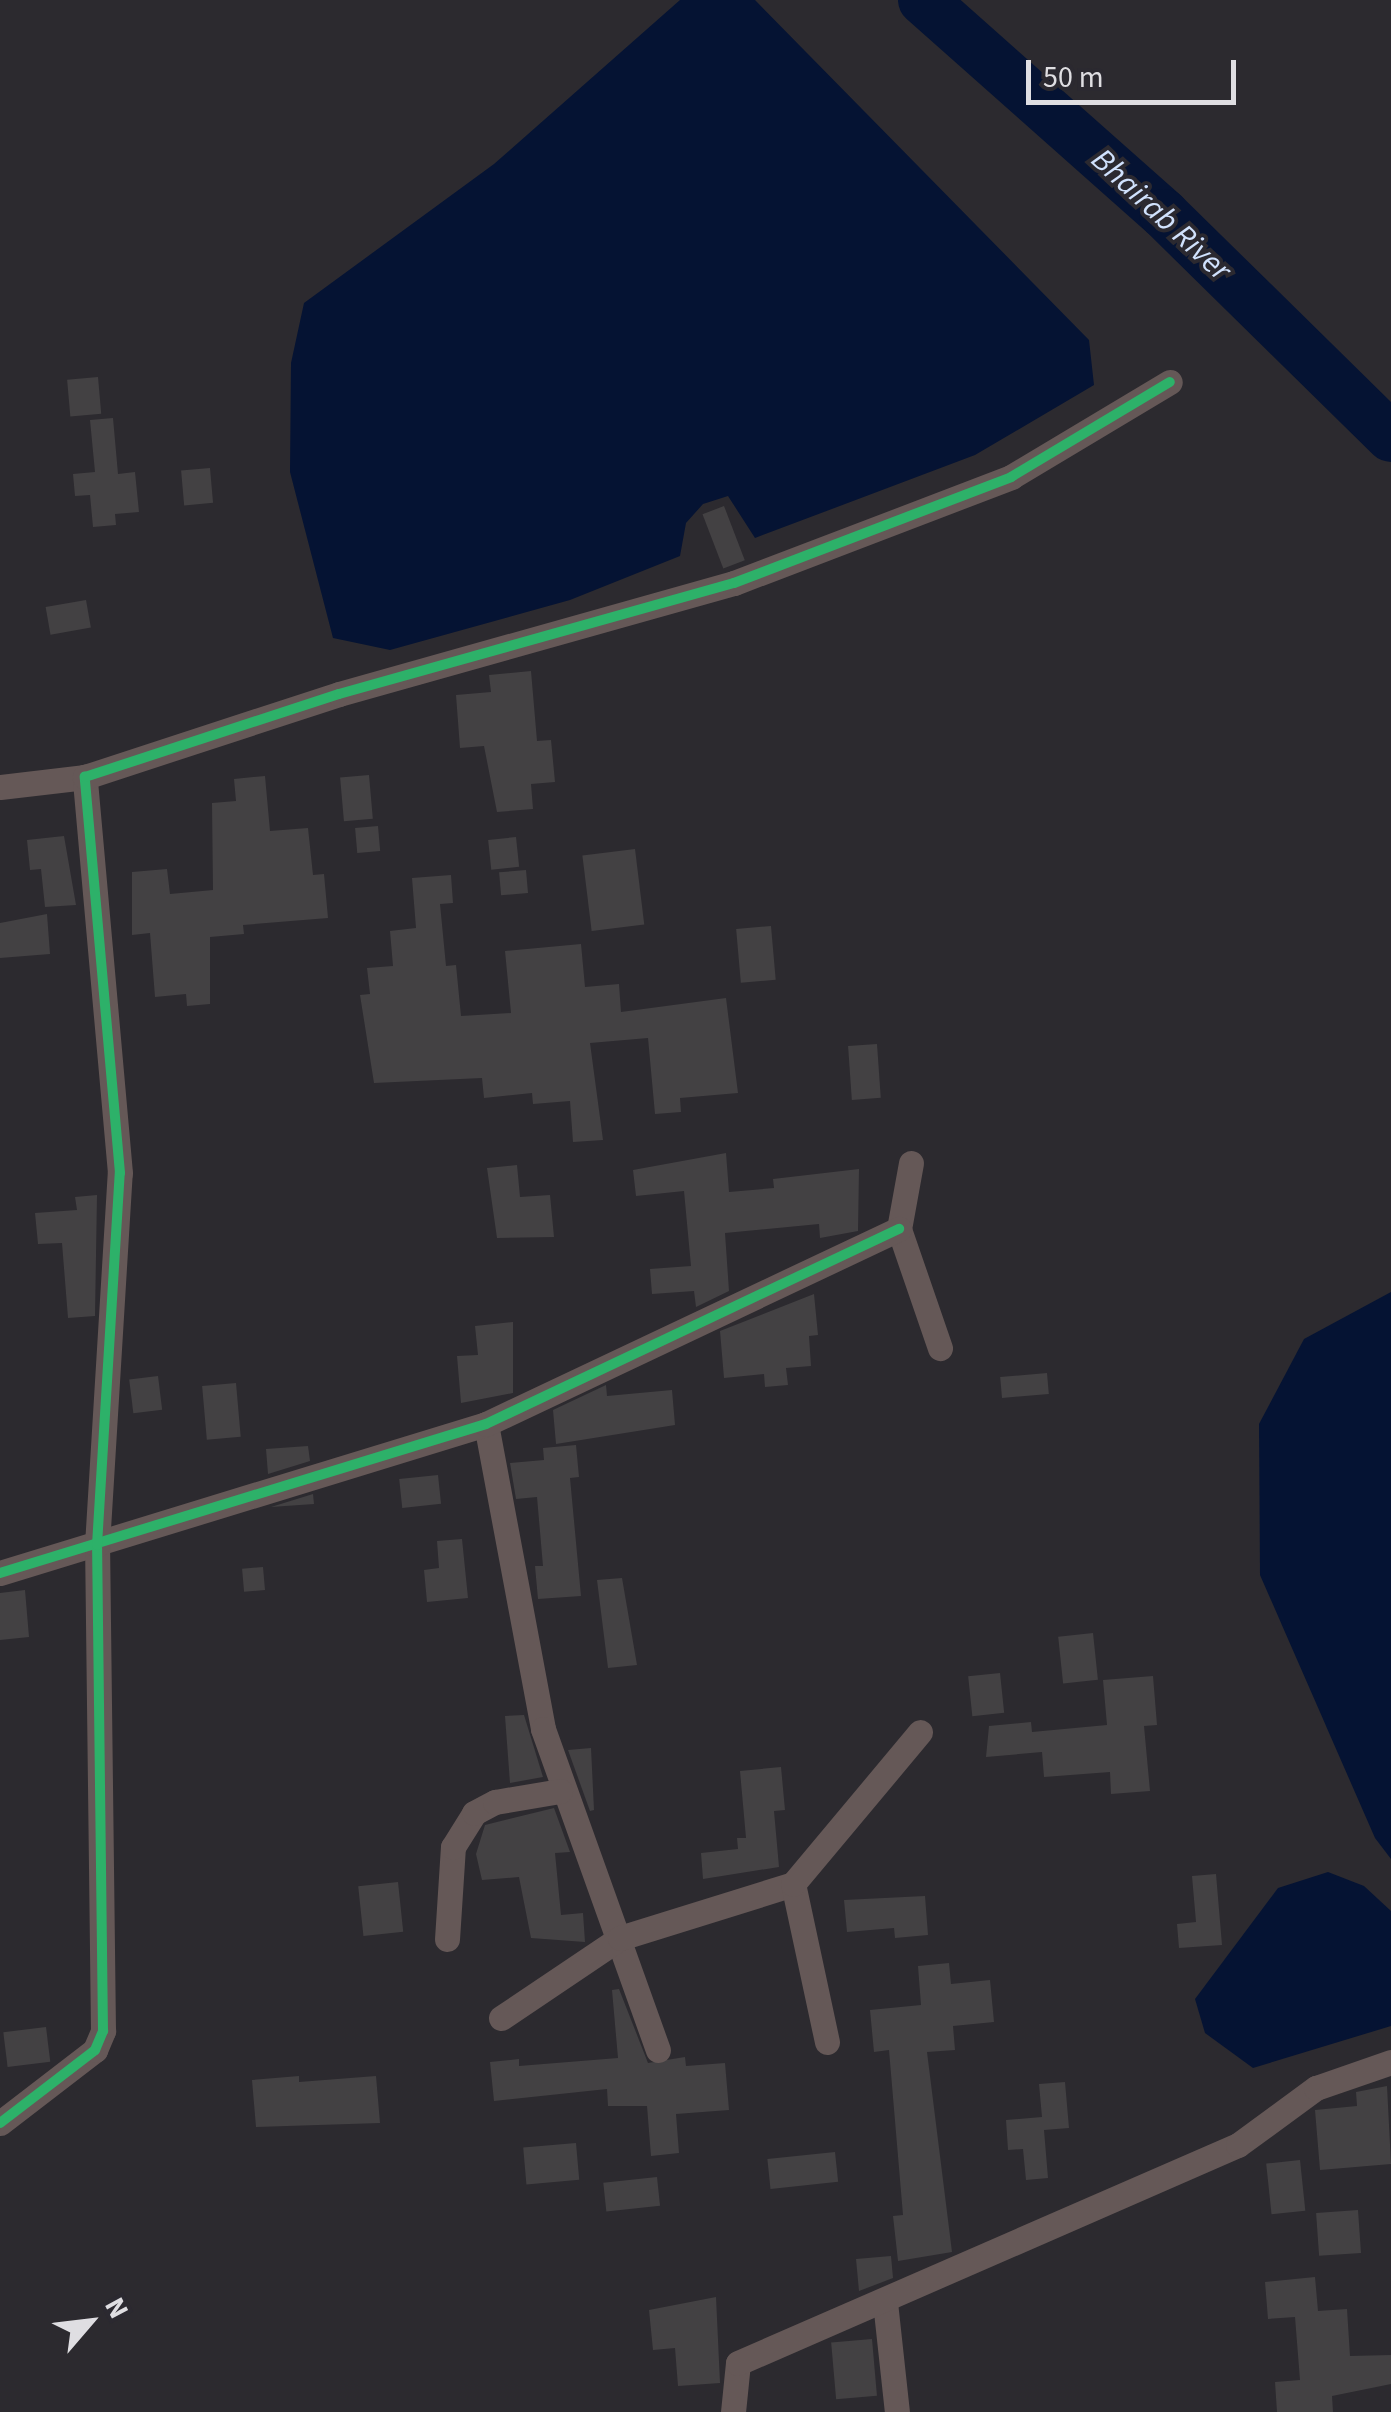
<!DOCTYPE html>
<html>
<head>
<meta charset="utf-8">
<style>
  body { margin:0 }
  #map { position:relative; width:1391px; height:2412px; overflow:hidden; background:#2c2a2f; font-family:"Source Sans 3",sans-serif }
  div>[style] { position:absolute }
  .water>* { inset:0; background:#051333 }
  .river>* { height:50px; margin:-25px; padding:0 25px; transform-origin:25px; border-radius:25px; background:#051333 }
  .building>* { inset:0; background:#434143; transform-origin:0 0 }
  .street>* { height:25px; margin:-12.5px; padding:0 12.5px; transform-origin:12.5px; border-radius:12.5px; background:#655857 }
  .cycleway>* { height:10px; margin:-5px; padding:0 5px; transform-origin:5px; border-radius:5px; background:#2db169 }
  span { translate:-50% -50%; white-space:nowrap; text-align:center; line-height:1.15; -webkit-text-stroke:8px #2b2930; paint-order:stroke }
  .water-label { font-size:32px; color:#d1e2fd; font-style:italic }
  .north { position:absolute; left:40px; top:2272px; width:100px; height:100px; -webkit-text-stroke:8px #2b2930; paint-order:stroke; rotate:62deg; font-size:28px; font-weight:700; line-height:40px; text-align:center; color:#dfdee2 }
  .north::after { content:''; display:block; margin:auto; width:35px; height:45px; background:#dfdee2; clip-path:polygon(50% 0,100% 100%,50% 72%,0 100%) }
  .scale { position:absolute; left:1026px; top:60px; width:210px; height:45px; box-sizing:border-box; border:5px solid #dfdee2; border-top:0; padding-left:12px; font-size:30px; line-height:35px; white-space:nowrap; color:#dfdee2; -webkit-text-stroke:8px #2b2930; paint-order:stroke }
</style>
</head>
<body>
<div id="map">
  <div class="water">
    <i style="clip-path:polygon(680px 0,755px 0,1089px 340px,1094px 385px,975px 455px,755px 538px,728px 496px,703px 504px,686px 523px,680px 556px,570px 600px,390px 650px,333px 638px,290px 472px,291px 363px,304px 303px,494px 164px)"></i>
    <i style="clip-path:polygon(1391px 1292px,1391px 1859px,1375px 1838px,1260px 1575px,1259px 1424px,1304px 1339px)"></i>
    <i style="clip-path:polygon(1328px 1872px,1364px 1886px,1391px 1911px,1391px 2026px,1253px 2068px,1205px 2033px,1195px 1999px,1278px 1888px)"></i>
  </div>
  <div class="river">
    <i style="left:923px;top:0;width:322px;rotate:41.6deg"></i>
    <i style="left:1164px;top:214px;width:318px;rotate:44.5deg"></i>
  </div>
  <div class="building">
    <i style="left:98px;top:377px;width:37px;height:31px;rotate:85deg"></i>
    <i style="clip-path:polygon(113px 418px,118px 474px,135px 472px,139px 512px,115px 514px,116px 525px,93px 527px,90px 495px,75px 496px,73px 474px,95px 472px,90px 420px)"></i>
    <i style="left:210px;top:468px;width:35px;height:29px;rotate:85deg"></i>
    <i style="left:724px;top:506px;width:58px;height:23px;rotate:69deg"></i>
    <i style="left:86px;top:600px;width:28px;height:41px;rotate:80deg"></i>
    <i style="clip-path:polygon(531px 671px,537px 741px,551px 740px,555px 782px,531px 784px,533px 809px,497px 812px,484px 746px,460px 748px,456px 695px,491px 692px,489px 675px)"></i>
    <i style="left:369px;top:775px;width:44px;height:29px;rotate:85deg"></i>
    <i style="clip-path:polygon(265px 776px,270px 831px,308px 828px,313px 875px,324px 874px,328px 918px,243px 925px,244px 934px,210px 937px,210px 1004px,187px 1006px,186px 994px,155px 997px,150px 933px,132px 935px,132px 872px,167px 869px,170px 894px,213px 890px,212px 803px,236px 801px,234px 779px)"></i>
    <i style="left:378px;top:826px;width:25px;height:23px;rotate:85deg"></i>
    <i style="clip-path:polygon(64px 836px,76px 905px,45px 907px,41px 869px,30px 870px,27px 840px)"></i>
    <i style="left:516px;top:837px;width:30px;height:28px;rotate:84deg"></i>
    <i style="left:635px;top:849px;width:76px;height:53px;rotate:83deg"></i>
    <i style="left:526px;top:870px;width:23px;height:27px;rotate:85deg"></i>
    <i style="clip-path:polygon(451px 875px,453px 903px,440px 904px,446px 966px,456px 965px,461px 1016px,511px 1013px,505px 951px,581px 944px,585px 987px,619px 984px,621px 1012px,726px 998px,738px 1093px,680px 1098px,681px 1112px,655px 1114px,648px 1038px,590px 1043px,603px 1140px,573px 1142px,570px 1101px,533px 1104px,532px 1093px,484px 1098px,482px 1078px,374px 1083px,360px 995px,370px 994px,367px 968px,393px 966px,390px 931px,416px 928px,412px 878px)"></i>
    <i style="clip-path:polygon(47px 914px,50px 954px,0 958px,0 923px)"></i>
    <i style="left:771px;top:926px;width:54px;height:35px;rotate:85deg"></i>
    <i style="left:877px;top:1044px;width:54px;height:29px;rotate:86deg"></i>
    <i style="clip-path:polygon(726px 1153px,729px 1192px,774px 1188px,773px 1179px,859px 1169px,858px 1231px,820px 1238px,819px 1224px,725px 1233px,729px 1291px,696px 1307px,694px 1291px,652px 1294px,650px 1269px,691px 1266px,684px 1191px,636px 1196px,633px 1170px)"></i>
    <i style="clip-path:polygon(517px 1165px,520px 1197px,550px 1195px,554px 1237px,497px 1238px,487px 1168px)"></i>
    <i style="clip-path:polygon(97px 1195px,95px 1316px,68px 1318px,62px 1243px,38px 1244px,35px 1213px,77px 1210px,75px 1197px)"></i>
    <i style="clip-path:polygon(814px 1294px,818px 1335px,809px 1336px,811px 1366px,786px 1368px,788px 1385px,765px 1387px,764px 1374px,724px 1378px,720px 1331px)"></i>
    <i style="clip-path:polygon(513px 1322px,513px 1393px,461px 1403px,457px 1356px,478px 1355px,475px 1326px)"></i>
    <i style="left:1047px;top:1373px;width:21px;height:47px;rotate:85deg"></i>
    <i style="left:158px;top:1376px;width:34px;height:29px;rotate:83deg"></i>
    <i style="left:236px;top:1383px;width:54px;height:34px;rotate:85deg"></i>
    <i style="clip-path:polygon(606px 1385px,607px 1396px,672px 1390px,675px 1425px,556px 1444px,553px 1410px)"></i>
    <i style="clip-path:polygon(576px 1445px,579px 1477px,570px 1478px,581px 1596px,538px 1599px,535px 1566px,543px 1566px,537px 1497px,516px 1499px,510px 1463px,544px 1460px,543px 1448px)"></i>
    <i style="clip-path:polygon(308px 1446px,310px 1461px,268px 1474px,266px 1449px)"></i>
    <i style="left:438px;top:1475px;width:29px;height:39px;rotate:84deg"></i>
    <i style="clip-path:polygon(313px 1494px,314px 1504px,271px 1507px)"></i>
    <i style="clip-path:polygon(462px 1539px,468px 1598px,427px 1602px,424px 1570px,439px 1568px,437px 1541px)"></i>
    <i style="left:263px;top:1567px;width:23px;height:21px;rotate:85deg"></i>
    <i style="clip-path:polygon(622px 1578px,637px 1665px,608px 1668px,597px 1580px)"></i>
    <i style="clip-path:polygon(25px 1590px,29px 1637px,0 1640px,0 1593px)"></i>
    <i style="left:1093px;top:1633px;width:47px;height:35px;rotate:84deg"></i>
    <i style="left:1000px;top:1673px;width:40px;height:32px;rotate:84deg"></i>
    <i style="clip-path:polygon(1153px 1676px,1157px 1725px,1144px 1726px,1150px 1791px,1111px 1794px,1110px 1772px,1044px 1777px,1042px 1752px,986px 1757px,989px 1726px,1031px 1722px,1032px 1732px,1107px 1725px,1103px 1680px)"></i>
    <i style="clip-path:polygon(524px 1715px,543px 1777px,510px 1783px,505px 1716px)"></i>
    <i style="clip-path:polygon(591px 1748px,594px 1810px,590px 1811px,568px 1750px)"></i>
    <i style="clip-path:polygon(781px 1767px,785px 1810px,774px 1811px,779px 1867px,703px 1879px,701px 1853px,738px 1849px,737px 1838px,746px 1838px,740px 1771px)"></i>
    <i style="clip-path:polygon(554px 1808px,570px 1852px,555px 1853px,561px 1915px,583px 1913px,585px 1942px,531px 1938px,519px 1877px,482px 1880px,476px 1854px,485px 1825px)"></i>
    <i style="clip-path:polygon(1216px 1874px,1222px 1945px,1179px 1948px,1177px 1924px,1196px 1922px,1192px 1876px)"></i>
    <i style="left:398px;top:1882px;width:50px;height:40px;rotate:84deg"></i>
    <i style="clip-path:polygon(925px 1896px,928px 1935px,895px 1938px,894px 1928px,847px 1932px,844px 1900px)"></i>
    <i style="clip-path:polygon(949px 1963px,951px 1984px,990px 1980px,994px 2022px,953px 2026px,955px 2050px,927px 2052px,952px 2252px,898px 2261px,893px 2216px,903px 2215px,889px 2050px,874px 2052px,870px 2010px,921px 2005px,918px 1966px)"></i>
    <i style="clip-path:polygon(619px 1989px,648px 2063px,685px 2057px,686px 2066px,725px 2063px,729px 2110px,676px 2114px,679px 2153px,651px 2156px,647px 2106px,608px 2106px,607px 2089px,494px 2101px,490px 2062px,519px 2059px,519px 2066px,618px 2058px,612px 1990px)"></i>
    <i style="left:46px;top:2027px;width:35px;height:43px;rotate:83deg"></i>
    <i style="clip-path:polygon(299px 2076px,299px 2082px,376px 2076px,380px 2123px,256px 2127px,252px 2080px)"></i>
    <i style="clip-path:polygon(1065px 2082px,1069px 2128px,1044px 2130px,1048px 2178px,1026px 2180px,1023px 2149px,1008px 2150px,1006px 2120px,1042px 2117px,1039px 2084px)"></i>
    <i style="clip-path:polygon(1387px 2086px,1391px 2164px,1320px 2170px,1315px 2110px,1357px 2106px,1356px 2092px)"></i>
    <i style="left:576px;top:2143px;width:37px;height:53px;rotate:85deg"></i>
    <i style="left:835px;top:2152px;width:30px;height:68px;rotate:84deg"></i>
    <i style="left:1300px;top:2160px;width:51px;height:34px;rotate:84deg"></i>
    <i style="left:657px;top:2177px;width:29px;height:54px;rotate:84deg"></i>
    <i style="left:1358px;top:2210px;width:43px;height:42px;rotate:86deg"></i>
    <i style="clip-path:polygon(891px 2256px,893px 2278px,859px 2291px,856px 2259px)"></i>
    <i style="clip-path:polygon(1315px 2277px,1318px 2311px,1347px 2309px,1350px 2356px,1391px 2355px,1391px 2384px,1332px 2396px,1333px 2412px,1277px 2412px,1275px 2382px,1300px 2380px,1295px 2317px,1268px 2319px,1265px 2282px)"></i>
    <i style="clip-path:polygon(716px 2297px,720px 2383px,678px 2386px,675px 2348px,653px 2350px,649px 2310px)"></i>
    <i style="left:872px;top:2339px;width:57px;height:41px;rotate:85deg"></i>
  </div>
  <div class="street">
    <i style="left:0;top:787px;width:86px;rotate:-6.7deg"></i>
    <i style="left:911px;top:1163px;width:67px;rotate:100.3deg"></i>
    <i style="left:899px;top:1229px;width:126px;rotate:71deg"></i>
    <i style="left:486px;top:1424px;width:310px;rotate:79.4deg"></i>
    <i style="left:543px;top:1729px;width:341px;rotate:70.3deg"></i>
    <i style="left:0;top:1573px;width:508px;rotate:-17.04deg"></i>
    <i style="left:486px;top:1424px;width:457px;rotate:-25.3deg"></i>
    <i style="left:447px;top:1939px;width:92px;rotate:-86.3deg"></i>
    <i style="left:453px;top:1847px;width:40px;rotate:-58deg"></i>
    <i style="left:474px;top:1813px;width:24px;rotate:-28deg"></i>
    <i style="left:495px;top:1802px;width:66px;rotate:-9.6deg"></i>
    <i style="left:501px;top:2018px;width:143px;rotate:-33.9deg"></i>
    <i style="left:620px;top:1938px;width:181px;rotate:-17.3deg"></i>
    <i style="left:827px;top:2042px;width:162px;rotate:-102.1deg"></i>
    <i style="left:793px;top:1884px;width:198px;rotate:-50.1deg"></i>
    <i style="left:0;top:2123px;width:120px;rotate:-37.5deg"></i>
    <i style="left:95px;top:2050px;width:21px;rotate:-67deg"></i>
    <i style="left:103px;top:2031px;width:486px;rotate:-90.7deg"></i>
    <i style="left:97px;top:1545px;width:373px;rotate:-86.5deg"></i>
    <i style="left:120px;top:1173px;width:398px;rotate:-95.1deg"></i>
    <i style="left:85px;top:777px;width:267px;rotate:-18.1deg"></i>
    <i style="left:339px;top:694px;width:410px;rotate:-15.7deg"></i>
    <i style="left:734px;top:583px;width:297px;rotate:-20.9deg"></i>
    <i style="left:1011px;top:477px;width:185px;rotate:-30.9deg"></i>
    <i style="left:885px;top:2302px;width:111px;rotate:83.8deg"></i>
    <i style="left:733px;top:2412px;width:49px;rotate:-84.2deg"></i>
    <i style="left:738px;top:2363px;width:545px;rotate:-23.56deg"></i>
    <i style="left:1238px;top:2145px;width:97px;rotate:-36.2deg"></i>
    <i style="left:1316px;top:2088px;width:79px;rotate:-19.1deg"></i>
  </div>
  <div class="cycleway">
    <i style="left:0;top:1573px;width:508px;rotate:-17.04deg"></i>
    <i style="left:486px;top:1424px;width:457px;rotate:-25.3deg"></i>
    <i style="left:0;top:2123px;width:120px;rotate:-37.5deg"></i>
    <i style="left:95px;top:2050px;width:21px;rotate:-67deg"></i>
    <i style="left:103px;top:2031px;width:486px;rotate:-90.7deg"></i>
    <i style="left:97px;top:1545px;width:373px;rotate:-86.5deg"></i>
    <i style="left:120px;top:1173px;width:398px;rotate:-95.1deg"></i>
    <i style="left:85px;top:777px;width:267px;rotate:-18.1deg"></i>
    <i style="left:339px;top:694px;width:410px;rotate:-15.7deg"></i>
    <i style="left:734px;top:583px;width:297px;rotate:-20.9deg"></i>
    <i style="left:1011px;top:477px;width:185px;rotate:-30.9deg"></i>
  </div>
  <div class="water-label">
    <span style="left:1161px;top:215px;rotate:43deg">Bhairab River</span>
  </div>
  <div class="north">N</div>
  <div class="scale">50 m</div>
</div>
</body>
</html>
